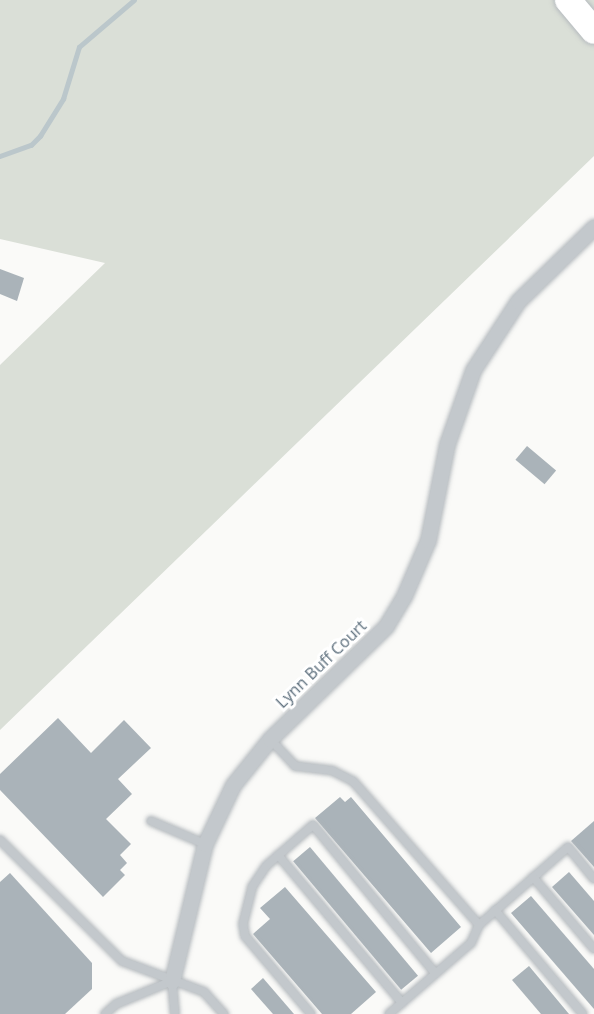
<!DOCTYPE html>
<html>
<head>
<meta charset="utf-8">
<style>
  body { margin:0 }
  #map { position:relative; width:594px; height:1014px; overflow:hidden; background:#fafaf8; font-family:"Noto Sans",sans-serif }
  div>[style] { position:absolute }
  .green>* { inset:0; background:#dadfd7 }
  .stream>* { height:4.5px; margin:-2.25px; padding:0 2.25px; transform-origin:2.25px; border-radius:2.25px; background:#bbc7cb }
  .building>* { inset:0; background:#aab3b9; transform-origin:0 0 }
  .roads { filter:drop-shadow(0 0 2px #b5babe) drop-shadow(0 0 2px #b5babe) }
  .service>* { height:8px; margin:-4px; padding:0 4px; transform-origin:4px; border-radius:4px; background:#c3c8cc }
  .minor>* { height:15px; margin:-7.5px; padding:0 7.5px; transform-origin:7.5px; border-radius:7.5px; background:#c3c8cc }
  .primary>* { height:26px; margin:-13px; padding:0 13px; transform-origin:13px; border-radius:13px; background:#fff }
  span { translate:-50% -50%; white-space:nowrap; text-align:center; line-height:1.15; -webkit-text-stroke:6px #fff; paint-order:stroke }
  .street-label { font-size:16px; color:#657683 }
</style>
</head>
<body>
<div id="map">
  <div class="green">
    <i style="clip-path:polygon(0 0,594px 0,594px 156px,0 730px,0 365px,105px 263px,0 239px)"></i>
  </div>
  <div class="stream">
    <i style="left:0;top:156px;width:33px;rotate:-20deg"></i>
    <i style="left:31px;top:145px;width:13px;rotate:-45deg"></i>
    <i style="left:40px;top:136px;width:44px;rotate:-58.1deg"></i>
    <i style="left:63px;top:99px;width:54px;rotate:-72.9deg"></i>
    <i style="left:79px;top:47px;width:72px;rotate:-40.5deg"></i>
  </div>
  <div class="building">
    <i style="clip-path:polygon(0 269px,24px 278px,17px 301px,0 294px)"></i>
    <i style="left:527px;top:446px;width:38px;height:18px;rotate:40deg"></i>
    <i style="clip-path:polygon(58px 718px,91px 753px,124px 720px,151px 748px,118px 779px,132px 794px,106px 819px,131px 844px,120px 855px,127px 863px,120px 870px,125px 875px,103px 897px,0 790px,0 774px)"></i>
    <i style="clip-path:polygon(340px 797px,345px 802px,351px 797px,461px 927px,431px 953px,315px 818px)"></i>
    <i style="clip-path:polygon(594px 821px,594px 867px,571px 841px)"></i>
    <i style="left:310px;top:847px;width:168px;height:22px;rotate:50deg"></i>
    <i style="clip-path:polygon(569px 872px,594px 901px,594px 935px,552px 887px)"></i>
    <i style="clip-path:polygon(10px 873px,92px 963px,92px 989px,65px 1014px,0 1014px,0 882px)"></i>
    <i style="clip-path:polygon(285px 887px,376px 992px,351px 1014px,322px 1014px,253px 934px,270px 919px,260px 908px)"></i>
    <i style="clip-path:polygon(531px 896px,594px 969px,594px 1009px,511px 913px)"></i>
    <i style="clip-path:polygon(529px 966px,569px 1014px,541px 1014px,512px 980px)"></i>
    <i style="clip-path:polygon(263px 978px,294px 1014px,273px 1014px,251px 989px)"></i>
  </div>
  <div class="roads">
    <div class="service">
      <i style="left:270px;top:739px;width:37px;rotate:47deg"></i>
      <i style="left:295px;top:766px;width:38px;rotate:7deg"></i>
      <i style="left:333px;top:771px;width:22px;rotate:27deg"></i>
      <i style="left:353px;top:781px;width:191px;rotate:48.8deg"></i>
      <i style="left:479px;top:925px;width:118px;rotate:-41.2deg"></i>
      <i style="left:568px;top:847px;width:41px;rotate:50.9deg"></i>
      <i style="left:151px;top:821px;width:59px;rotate:23.1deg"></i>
      <i style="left:0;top:840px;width:172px;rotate:44.8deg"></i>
      <i style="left:122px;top:961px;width:88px;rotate:20.7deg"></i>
      <i style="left:204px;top:992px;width:30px;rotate:48deg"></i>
      <i style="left:278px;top:855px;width:193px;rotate:50deg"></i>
      <i style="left:533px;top:877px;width:94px;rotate:49.7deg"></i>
      <i style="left:495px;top:910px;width:136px;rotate:49.8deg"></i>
      <i style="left:172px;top:981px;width:33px;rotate:85deg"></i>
      <i style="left:105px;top:1014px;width:15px;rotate:-42deg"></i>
      <i style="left:116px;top:1004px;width:61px;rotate:-22.3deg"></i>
      <i style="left:311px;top:1014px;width:102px;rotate:-130.2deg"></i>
      <i style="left:245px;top:936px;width:12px;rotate:-99deg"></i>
      <i style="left:243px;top:924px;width:38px;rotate:-76deg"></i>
      <i style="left:252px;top:887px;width:25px;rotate:-56deg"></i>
      <i style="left:266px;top:866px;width:62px;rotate:-41.1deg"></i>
      <i style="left:313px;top:825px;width:192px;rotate:50.5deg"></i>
      <i style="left:389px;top:1014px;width:108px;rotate:-40.9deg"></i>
      <i style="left:471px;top:943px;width:20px;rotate:-66deg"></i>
    </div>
    <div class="minor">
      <i style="left:172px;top:981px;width:141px;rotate:-76.5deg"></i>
      <i style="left:205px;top:844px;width:65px;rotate:-64.6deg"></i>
      <i style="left:233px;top:785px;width:59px;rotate:-51.2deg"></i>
      <i style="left:270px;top:739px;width:162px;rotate:-44.2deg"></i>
      <i style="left:386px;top:626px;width:35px;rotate:-59deg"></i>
      <i style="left:404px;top:596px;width:61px;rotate:-66.8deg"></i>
      <i style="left:428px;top:540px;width:98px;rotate:-78.8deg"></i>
      <i style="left:447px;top:444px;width:78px;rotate:-70.6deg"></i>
      <i style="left:473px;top:370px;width:82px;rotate:-56.9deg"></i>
      <i style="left:518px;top:301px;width:106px;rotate:-44.2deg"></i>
    </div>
    <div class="primary">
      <i style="left:568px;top:0;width:40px;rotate:50deg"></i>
    </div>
  </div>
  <div class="street-label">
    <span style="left:321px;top:664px;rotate:-44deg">Lynn Buff Court</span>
  </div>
</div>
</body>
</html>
